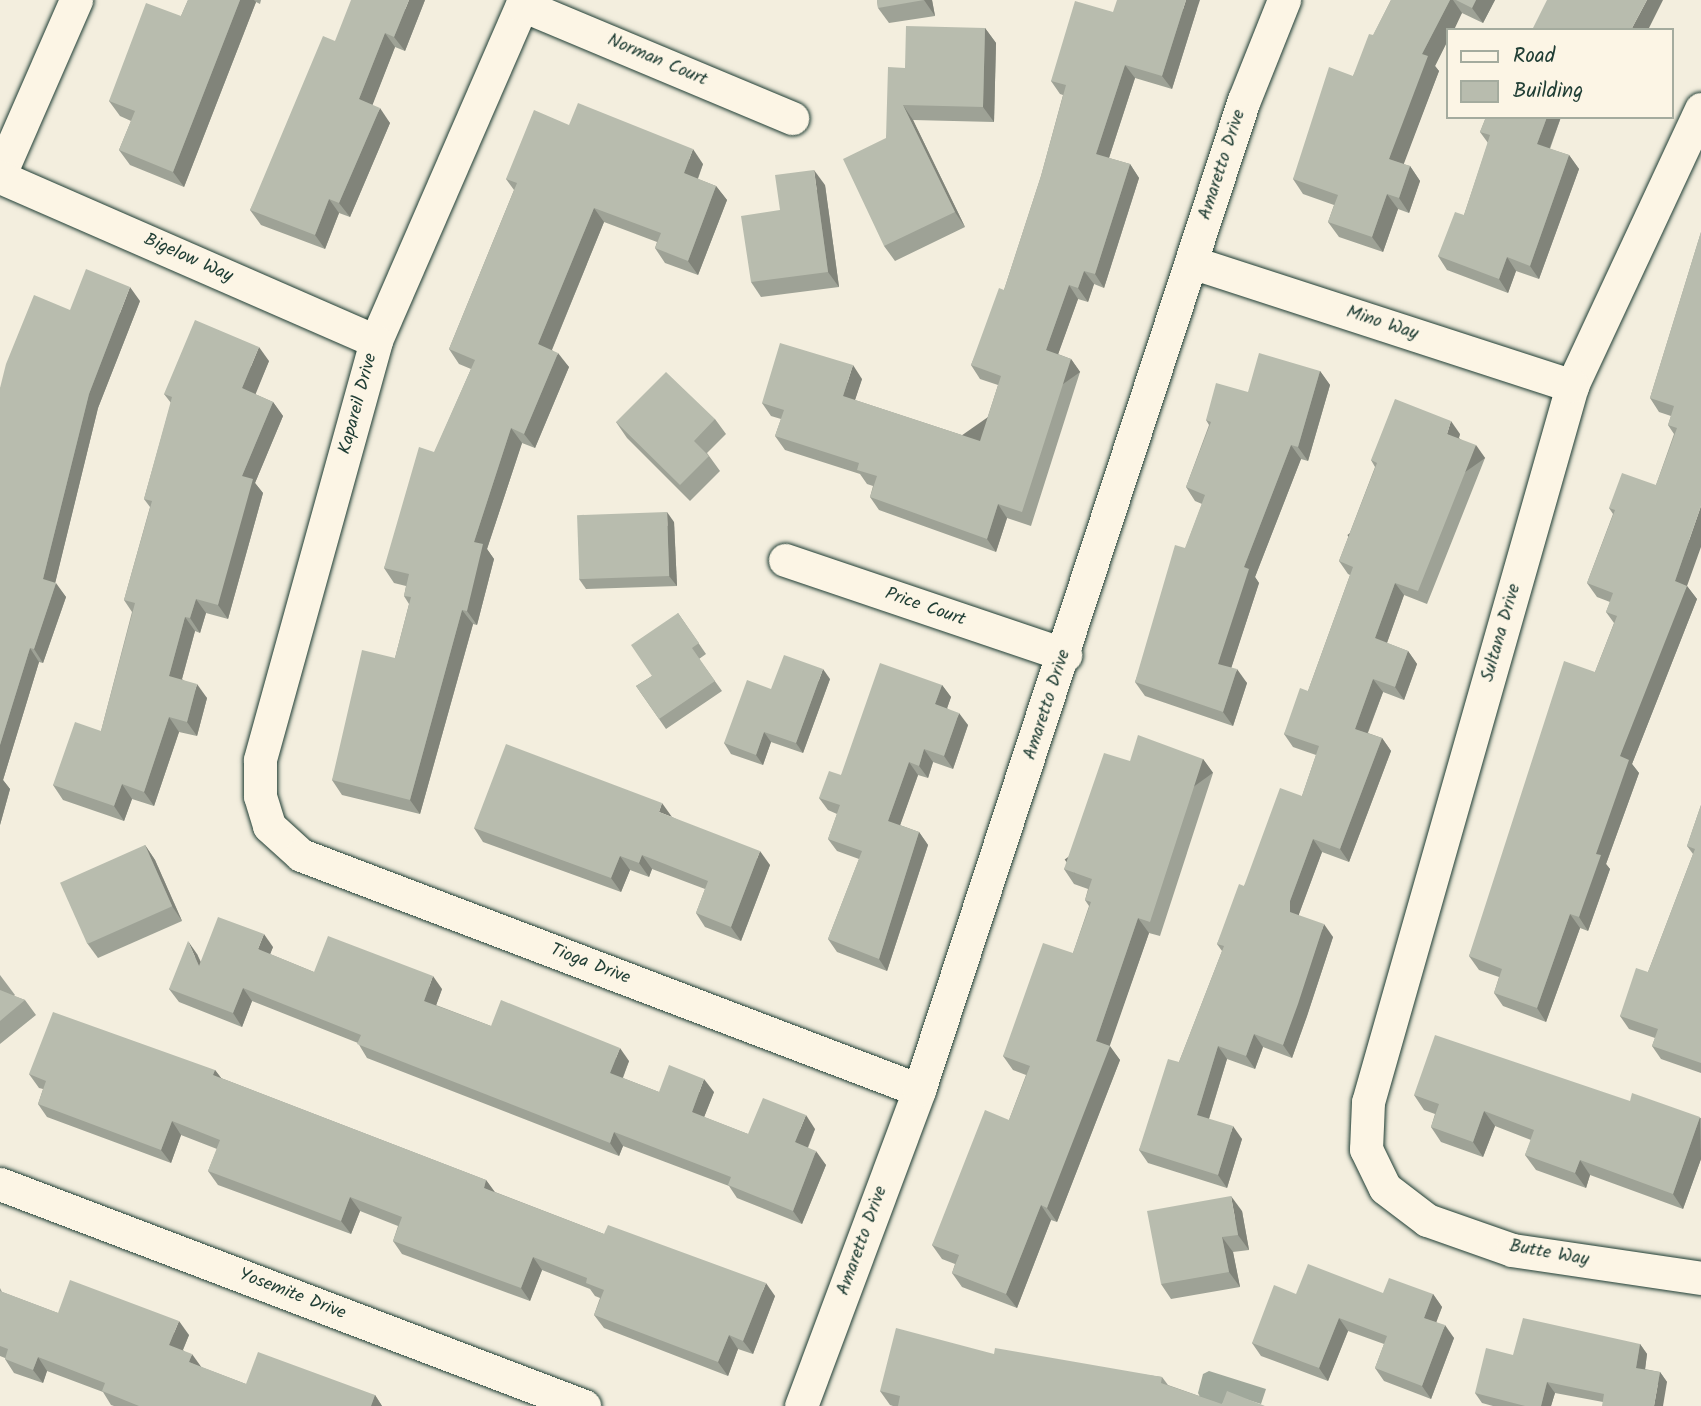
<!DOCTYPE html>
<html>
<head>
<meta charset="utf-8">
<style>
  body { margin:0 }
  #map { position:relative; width:1701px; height:1406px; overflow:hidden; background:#f3eede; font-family:Kalam,sans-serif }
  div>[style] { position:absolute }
  .water>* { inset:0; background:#a0a89b }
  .roads { filter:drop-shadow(0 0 2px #1f3d34) drop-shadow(0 0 2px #1f3d34) }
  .street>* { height:33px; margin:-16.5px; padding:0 16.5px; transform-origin:16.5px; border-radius:16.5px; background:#fcf5e5 }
  .wall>* { inset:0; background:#9ea296 }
  .shaded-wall>* { inset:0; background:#81847a; transform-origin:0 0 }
  .building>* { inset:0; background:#b8bcae; transform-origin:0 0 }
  span { translate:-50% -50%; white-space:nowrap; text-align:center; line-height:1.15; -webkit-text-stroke:6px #fcf5e5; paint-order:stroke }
  .street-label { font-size:18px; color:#1f3d34 }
  .legend { position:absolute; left:1446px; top:28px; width:228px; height:91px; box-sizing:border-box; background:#fcf5e5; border:2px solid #a4ab9e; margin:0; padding:9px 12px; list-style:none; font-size:21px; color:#1f3d34 }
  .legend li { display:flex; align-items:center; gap:14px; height:35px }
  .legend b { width:35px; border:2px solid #a4ab9e }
</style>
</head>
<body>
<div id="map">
  <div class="water">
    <i style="clip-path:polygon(1209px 1371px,1266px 1389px,1261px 1404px,1239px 1397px,1219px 1405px,1201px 1399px,1198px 1393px,1203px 1374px)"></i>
  </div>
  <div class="roads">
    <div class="street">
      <i style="left:524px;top:0;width:372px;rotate:113.5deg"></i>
      <i style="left:376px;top:341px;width:435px;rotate:105.5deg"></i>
      <i style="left:260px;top:760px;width:36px;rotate:90deg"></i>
      <i style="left:260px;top:796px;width:31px;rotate:73deg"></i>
      <i style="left:269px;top:826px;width:43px;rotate:42.2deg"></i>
      <i style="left:301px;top:855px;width:661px;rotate:20.82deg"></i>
      <i style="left:522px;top:5px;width:293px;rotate:22.7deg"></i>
      <i style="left:1701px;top:109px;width:306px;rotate:115deg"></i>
      <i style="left:1572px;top:386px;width:744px;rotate:105.9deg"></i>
      <i style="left:1368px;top:1102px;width:47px;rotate:92.4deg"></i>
      <i style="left:1366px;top:1149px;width:43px;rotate:64deg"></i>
      <i style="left:1385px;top:1188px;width:53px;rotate:37.3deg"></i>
      <i style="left:1427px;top:1220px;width:90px;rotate:19.4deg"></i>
      <i style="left:1512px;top:1250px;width:191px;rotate:8.4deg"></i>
      <i style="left:0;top:174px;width:190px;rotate:-66.4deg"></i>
      <i style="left:0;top:177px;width:410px;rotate:23.6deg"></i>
      <i style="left:1191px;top:262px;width:401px;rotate:18deg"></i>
      <i style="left:785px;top:560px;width:296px;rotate:18.7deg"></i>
      <i style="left:0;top:1184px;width:625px;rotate:20.81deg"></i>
      <i style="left:801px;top:1406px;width:337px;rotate:-69.5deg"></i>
      <i style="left:919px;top:1090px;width:1042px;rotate:-71.83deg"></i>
      <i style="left:1244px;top:100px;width:108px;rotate:-68.2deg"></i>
    </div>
  </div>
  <div class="wall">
    <i style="clip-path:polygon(188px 0,261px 0,260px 4px,256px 2px,184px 187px,130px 165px,119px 150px,131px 121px,120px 116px,109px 101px,181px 16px)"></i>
    <i style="clip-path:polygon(425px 0,405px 51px,395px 47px,372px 105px,390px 123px,350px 217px,339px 213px,325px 249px,261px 225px,250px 210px,335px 41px)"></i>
    <i style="clip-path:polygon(877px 0,932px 0,935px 16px,889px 23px,878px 8px)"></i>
    <i style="clip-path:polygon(1391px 0,1495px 0,1483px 23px,1462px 13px,1447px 30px,1447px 42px,1435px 66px,1439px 71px,1403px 164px,1410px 166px,1420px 181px,1409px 213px,1398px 209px,1383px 252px,1339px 237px,1328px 222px,1334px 205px,1303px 194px,1293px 179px,1353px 76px)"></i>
    <i style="clip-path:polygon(1197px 9px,1172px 89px,1135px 78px,1109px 158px,1130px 164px,1139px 178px,1104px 288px,1094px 284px,1088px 302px,1078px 299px,1058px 354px,1071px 359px,1080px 372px,1031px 526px,1007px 518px,996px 552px,879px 510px,870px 497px,873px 486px,867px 484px,860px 474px,785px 450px,775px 436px,781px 419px,771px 416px,762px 403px,862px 379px,855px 400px,980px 441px,998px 385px,980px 379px,971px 365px,1004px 290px,1041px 176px,1063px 95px,1060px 94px,1051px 81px,1113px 12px)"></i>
    <i style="clip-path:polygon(985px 28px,996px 43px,994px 122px,913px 120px,965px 227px,895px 261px,884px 246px,886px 138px,905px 68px)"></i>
    <i style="clip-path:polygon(1486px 117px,1561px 117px,1550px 149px,1569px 155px,1579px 169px,1539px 279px,1516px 271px,1508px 293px,1447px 270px,1438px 256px,1464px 215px,1488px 143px,1480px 132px)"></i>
    <i style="clip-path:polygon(569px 125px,703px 164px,698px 179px,716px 186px,727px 200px,698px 275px,665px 263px,655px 248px,657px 242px,604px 222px,552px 350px,569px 367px,535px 448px,522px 443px,487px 549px,494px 559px,477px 625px,473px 624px,420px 814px,342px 795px,332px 780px,395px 658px,409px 604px,404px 596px,406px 586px,394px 583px,384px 568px,471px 369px,459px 364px,449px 349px,514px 190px,506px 179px)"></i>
    <i style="clip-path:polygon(825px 185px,839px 287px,761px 297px,751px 282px,780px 210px)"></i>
    <i style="clip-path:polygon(1701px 232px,1687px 586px,1697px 599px,1632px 764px,1639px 773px,1606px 864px,1610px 869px,1588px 931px,1580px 928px,1546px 1022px,1503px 1006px,1494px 993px,1499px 977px,1479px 970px,1469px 956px,1595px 672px,1614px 623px,1606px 612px,1610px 602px,1597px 597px,1587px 583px,1613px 514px,1609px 508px,1656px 485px,1674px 434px,1668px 425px,1671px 416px,1659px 412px,1650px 398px)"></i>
    <i style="clip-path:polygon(140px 301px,98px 408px,55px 583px,66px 597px,43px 663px,39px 662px,3px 780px,10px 789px,0 825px,0 388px)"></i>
    <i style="clip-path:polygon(269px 361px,255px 394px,273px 402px,283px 416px,255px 483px,263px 493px,228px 619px,206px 613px,200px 633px,195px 631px,182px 679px,207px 698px,197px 736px,179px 732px,154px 806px,132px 799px,124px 821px,63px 800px,53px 785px,101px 731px,132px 612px,124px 600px,150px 507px,144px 499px,171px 403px,164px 394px)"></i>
    <i style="clip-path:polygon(1320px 371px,1330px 385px,1308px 461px,1301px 459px,1255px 577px,1259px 583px,1231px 668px,1247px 683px,1233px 726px,1145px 696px,1135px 682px,1202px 504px,1195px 501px,1186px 487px,1209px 425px,1206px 420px,1248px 392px)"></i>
    <i style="clip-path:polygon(715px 419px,726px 434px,707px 453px,720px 471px,690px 501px,627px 438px,616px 422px)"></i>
    <i style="clip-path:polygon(1460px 434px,1459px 438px,1485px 458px,1427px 604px,1404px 595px,1387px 643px,1408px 651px,1417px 664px,1404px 700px,1383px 692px,1368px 733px,1382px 738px,1391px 751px,1349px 862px,1322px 852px,1299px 914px,1299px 916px,1333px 937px,1307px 1016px,1292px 1058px,1263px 1047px,1255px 1069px,1227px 1059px,1209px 1119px,1242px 1139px,1227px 1188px,1148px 1163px,1139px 1150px,1179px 1062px,1222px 951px,1217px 944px,1244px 886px,1302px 796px,1316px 755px,1293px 747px,1284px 734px,1308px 691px,1350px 575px,1348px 574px,1339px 561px,1375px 467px,1371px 460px)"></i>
    <i style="clip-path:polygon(674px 522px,677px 586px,586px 589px,579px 579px)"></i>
    <i style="clip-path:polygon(678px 613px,706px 654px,699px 659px,722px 691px,666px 729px,636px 686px,652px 676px)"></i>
    <i style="clip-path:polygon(830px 679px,803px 753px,771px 742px,763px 765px,731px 754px,724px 743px,771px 689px)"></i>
    <i style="clip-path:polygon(942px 685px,951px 697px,947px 708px,968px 725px,953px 769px,933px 762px,928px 778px,918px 775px,900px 825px,919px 832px,928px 845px,887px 971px,837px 952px,828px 939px,859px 859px,837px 851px,828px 839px,837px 814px,828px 810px,819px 798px,841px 775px)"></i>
    <i style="clip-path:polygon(1203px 759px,1213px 773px,1160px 936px,1149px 933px,1109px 1046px,1120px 1060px,1057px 1222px,1051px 1220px,1017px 1308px,962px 1287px,952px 1273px,955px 1264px,942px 1259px,932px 1245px,1009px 1120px,1026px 1075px,1013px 1070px,1003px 1056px,1073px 953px,1089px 906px,1085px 900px,1088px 889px,1074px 884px,1064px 869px,1130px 761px)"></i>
    <i style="clip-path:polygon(1701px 805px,1701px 1073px,1661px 1059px,1652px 1046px,1655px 1038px,1629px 1029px,1620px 1016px,1648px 972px,1693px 854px,1687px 846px)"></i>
    <i style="clip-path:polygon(672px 817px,770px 865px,741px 941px,705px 927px,696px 913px,705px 889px,652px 869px,649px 877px,630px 870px,621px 892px,483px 842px,474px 828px)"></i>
    <i style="clip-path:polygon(145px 845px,155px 860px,182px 921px,98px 958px,87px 943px)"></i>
    <i style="clip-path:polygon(273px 947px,270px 954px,314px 972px,442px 989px,436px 1005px,491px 1026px,629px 1061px,623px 1078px,659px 1092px,714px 1092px,704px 1117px,748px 1134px,815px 1129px,808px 1148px,826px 1165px,802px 1224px,737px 1198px,729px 1186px,623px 1146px,619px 1156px,367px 1058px,358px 1043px,252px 1001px,242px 1027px,179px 1002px,169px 989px,197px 954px,201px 962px)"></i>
    <i style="clip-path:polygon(0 975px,15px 995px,14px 996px,25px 1000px,36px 1015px,0 1044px)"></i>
    <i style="clip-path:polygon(215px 1070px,221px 1078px,486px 1180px,495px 1192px,604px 1234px,775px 1296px,753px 1354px,738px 1349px,728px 1376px,604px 1328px,594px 1315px,600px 1298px,595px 1296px,590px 1289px,542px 1270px,530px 1301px,402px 1254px,393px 1241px,398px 1226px,360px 1211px,351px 1234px,218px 1185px,208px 1171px,217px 1149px,181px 1135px,171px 1163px,47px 1117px,38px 1104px,43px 1089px,39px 1088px,29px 1074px)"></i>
    <i style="clip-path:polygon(1414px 1095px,1630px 1101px,1701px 1118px,1701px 1159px,1683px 1209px,1590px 1175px,1586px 1188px,1536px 1170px,1525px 1155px,1531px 1140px,1495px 1126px,1483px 1157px,1441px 1142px,1431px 1127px,1435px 1114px,1424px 1110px)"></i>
    <i style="clip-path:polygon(1242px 1211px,1249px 1250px,1233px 1252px,1240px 1287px,1171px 1299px,1161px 1284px)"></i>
    <i style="clip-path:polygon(0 1288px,2px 1292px,58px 1313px,189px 1335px,183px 1350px,201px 1367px,246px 1384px,375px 1395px,382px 1406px,114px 1406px,111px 1405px,103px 1392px,47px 1371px,43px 1383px,14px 1373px,5px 1359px,5px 1358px,0 1356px)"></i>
    <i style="clip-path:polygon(1383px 1293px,1433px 1294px,1442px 1307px,1436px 1322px,1454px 1338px,1431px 1399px,1384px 1381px,1375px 1368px,1384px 1344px,1348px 1331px,1328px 1381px,1261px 1356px,1252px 1343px,1296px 1294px)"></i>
    <i style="clip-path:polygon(1640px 1344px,1647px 1354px,1645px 1369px,1660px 1372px,1667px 1382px,1603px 1402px,1555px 1393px,1551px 1406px,1493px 1406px,1482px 1403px,1475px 1393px,1513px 1355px)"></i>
    <i style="clip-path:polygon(994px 1354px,1162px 1377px,1168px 1385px,1222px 1404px,1265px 1406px,893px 1406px,890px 1405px,880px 1391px)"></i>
  </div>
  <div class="shaded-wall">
    <i style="clip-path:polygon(240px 0,254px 0,256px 2px,184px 187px,173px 172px)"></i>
    <i style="clip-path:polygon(409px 0,425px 0,405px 51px,394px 37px)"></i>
    <i style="clip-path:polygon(924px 0,932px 0,935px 16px)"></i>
    <i style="clip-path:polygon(1186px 0,1200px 0,1197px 9px,1172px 89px,1162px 76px)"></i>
    <i style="clip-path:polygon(1450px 0,1453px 0,1462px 13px,1454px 30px,1447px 30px,1447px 42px,1435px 66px,1439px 71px,1400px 174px,1389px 159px,1422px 54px)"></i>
    <i style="clip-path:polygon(1476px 0,1495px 0,1483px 23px,1472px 8px)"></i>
    <i style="clip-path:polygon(1647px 0,1663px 0,1648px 30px,1631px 30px)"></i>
    <i style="clip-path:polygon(985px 28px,996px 43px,994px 122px,983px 107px)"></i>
    <i style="clip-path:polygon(385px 33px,395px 47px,369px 114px,359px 99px)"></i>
    <i style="clip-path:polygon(1125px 65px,1135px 78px,1106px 167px,1096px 154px)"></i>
    <i style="clip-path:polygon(903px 105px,913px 120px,965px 227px,955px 212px)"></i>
    <i style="clip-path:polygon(380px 108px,390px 123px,350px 217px,339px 203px)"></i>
    <i style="clip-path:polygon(1547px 117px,1561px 117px,1546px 158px,1537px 144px)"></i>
    <i style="clip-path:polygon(693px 149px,703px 164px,694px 188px,684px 173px)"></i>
    <i style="clip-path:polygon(1569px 155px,1579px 169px,1539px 279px,1530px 266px)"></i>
    <i style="clip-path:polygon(1130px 164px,1139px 178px,1104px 288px,1095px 274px)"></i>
    <i style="clip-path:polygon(1410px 166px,1420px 181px,1409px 213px,1399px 198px)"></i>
    <i style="clip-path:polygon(814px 170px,825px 185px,839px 287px,828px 272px)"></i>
    <i style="clip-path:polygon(716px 186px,727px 200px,698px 275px,688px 261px)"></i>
    <i style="clip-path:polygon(1387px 194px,1398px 209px,1383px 252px,1372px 237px)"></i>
    <i style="clip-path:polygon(329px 199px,339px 213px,325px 249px,315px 235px)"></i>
    <i style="clip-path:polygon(594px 208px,604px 222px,548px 359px,538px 344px)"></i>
    <i style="clip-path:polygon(1507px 257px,1516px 271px,1508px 293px,1499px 279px)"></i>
    <i style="clip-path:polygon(1084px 271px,1094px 284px,1088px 302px,1078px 288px)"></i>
    <i style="clip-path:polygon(1069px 285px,1078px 299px,1055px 363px,1046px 350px)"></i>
    <i style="clip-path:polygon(130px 287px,140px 301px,98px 408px,53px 592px,43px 579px,89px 394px)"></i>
    <i style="clip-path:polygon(259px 347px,269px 361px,252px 403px,242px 388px)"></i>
    <i style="clip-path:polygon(558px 353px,569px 367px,535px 448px,524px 434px)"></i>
    <i style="left:1071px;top:359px;width:16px;height:161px;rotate:55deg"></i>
    <i style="clip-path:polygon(853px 365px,862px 379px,852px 409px,843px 396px)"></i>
    <i style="clip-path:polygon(1320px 371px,1330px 385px,1308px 461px,1298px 447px)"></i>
    <i style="clip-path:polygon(273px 402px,283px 416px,255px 483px,263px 493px,228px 619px,218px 605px,242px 476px)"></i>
    <i style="clip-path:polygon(1451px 421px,1460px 434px,1456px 447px,1447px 434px)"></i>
    <i style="clip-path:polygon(511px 428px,522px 443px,487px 549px,494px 559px,477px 625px,467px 611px,474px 542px)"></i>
    <i style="clip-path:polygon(1291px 445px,1301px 459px,1255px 577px,1259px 583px,1228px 678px,1218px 664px,1244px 567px)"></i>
    <i style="left:1476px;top:445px;width:16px;height:157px;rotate:55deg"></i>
    <i style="clip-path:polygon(998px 504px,1007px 518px,996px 552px,987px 539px)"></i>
    <i style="clip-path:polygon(1701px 506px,1701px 547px,1687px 586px,1697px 599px,1632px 764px,1639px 773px,1606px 864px,1610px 869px,1588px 931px,1579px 917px,1620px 756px,1675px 581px)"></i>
    <i style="clip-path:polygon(667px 512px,674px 522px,677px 586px,669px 576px)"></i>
    <i style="clip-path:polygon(56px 583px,66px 597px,43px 663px,34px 649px)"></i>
    <i style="clip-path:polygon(1395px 583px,1404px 595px,1384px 651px,1375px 638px)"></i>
    <i style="clip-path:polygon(196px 599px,206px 613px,200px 633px,190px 618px)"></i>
    <i style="clip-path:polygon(462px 610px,473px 624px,420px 814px,410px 800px)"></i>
    <i style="clip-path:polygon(185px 617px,195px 631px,179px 690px,169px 676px)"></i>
    <i style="clip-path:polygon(30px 648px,39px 662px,3px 780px,10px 789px,0 825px,0 745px)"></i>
    <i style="clip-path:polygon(1408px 651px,1417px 664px,1404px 700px,1395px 687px)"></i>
    <i style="clip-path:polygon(823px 669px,830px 679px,803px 753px,796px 743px)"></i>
    <i style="clip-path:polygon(1237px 669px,1247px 683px,1233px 726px,1223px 712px)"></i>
    <i style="clip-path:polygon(1373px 679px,1383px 692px,1364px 742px,1355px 729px)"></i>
    <i style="clip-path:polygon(197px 684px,207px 698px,197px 736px,187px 722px)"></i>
    <i style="clip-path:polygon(942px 685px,951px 697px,944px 717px,935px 704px)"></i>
    <i style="clip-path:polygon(959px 713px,968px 725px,953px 769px,944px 756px)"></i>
    <i style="clip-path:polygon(169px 717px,179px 732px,154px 806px,144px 792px)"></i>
    <i style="clip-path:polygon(764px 732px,771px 742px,763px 765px,756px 755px)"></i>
    <i style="clip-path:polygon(1382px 738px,1391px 751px,1349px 862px,1340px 849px)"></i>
    <i style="clip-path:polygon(924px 749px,933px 762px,928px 778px,919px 766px)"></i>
    <i style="left:1203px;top:759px;width:17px;height:171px;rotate:54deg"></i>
    <i style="clip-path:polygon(909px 762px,918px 775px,897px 834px,888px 821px)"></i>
    <i style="clip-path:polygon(122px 784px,132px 799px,124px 821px,114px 806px)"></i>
    <i style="clip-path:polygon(662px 803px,672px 817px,659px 812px)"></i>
    <i style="clip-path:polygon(919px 832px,928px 845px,887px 971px,879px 959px)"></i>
    <i style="clip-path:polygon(1313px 839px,1322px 852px,1299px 914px,1299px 925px,1290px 912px,1290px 901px)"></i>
    <i style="clip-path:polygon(145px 845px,155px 860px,182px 921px,172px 906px)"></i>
    <i style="clip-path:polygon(760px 851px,770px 865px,741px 941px,731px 927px)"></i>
    <i style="clip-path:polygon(642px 855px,652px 869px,649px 877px,639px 863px)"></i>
    <i style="clip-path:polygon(620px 856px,630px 870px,621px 892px,611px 878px)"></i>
    <i style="clip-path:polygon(1570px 914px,1580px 928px,1546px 1022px,1537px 1008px)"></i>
    <i style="clip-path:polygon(1138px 918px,1149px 933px,1108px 1051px,1110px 1046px,1120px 1060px,1057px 1222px,1047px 1208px,1096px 1041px)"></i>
    <i style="clip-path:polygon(1324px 924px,1333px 937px,1307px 1016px,1292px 1058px,1283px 1045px)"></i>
    <i style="clip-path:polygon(264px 934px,273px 947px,267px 962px,258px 949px)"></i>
    <i style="clip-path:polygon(188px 941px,197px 954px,208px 980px,199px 966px)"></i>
    <i style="clip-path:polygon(433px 976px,442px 989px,433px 1014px,424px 1001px)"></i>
    <i style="clip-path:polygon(243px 988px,252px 1001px,242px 1027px,233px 1013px)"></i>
    <i style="clip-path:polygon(1254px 1034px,1263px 1047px,1255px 1069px,1246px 1056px)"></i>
    <i style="clip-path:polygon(1218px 1046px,1227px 1059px,1206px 1128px,1197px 1115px)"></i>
    <i style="clip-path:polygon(620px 1048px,629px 1061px,619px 1087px,610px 1073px)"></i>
    <i style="clip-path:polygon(215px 1070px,225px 1083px,213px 1075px)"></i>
    <i style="clip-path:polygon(704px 1079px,714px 1092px,701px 1125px,692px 1112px)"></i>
    <i style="clip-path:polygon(1484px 1111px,1495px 1126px,1483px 1157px,1473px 1142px)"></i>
    <i style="clip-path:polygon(806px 1115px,815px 1129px,804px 1156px,795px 1142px)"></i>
    <i style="clip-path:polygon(1700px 1117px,1701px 1159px,1683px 1209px,1673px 1194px)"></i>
    <i style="clip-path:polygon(172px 1121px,181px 1135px,171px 1163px,161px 1150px)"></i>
    <i style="clip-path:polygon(1233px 1126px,1242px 1139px,1227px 1188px,1218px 1175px)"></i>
    <i style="clip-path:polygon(614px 1132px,623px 1146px,619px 1156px,610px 1143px)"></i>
    <i style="clip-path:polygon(816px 1151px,826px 1165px,802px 1224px,793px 1211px)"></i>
    <i style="clip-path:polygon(1580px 1160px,1590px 1175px,1586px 1188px,1575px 1173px)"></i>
    <i style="clip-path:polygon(486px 1180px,496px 1194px,484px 1188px)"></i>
    <i style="clip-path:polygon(1231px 1196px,1242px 1211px,1249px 1250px,1238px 1235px)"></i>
    <i style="clip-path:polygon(350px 1197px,360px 1211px,351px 1234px,341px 1221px)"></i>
    <i style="clip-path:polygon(1041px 1205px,1051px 1220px,1017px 1308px,1006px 1294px)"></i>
    <i style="clip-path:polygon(1222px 1237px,1233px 1252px,1240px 1287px,1229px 1272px)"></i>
    <i style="clip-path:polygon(533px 1257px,542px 1270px,530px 1301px,521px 1288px)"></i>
    <i style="clip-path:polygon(766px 1283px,775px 1296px,753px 1354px,743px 1341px)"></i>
    <i style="clip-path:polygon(1433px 1294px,1442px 1307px,1433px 1331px,1424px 1318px)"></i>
    <i style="clip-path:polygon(1339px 1318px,1348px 1331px,1328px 1381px,1319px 1368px)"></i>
    <i style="clip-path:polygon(179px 1321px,189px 1335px,179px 1359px,169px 1345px)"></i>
    <i style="clip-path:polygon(1445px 1325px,1454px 1338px,1431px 1399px,1422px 1386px)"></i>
    <i style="clip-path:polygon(729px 1335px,738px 1349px,728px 1376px,718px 1362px)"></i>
    <i style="clip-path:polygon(1640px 1344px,1647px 1354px,1644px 1378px,1636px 1368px)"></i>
    <i style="clip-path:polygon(192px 1354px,202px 1368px,189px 1362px)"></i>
    <i style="clip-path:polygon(38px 1357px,47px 1371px,43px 1383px,33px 1370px)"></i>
    <i style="clip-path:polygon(1660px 1372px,1667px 1382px,1663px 1406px,1654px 1406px)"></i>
    <i style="clip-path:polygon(1547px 1382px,1555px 1393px,1551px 1406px,1541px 1406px)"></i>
    <i style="clip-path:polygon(375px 1395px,382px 1406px,371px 1406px)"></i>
  </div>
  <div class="building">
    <i style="clip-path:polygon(188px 0,240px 0,173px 172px,119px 150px,135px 111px,109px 101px,146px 3px,181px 16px)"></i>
    <i style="clip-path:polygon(351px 0,409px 0,394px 37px,385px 33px,359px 99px,380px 108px,339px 203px,329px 199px,315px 235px,250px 210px,323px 36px,335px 41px)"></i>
    <i style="clip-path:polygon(877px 0,924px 0,878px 8px)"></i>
    <i style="clip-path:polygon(1117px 0,1186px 0,1162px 76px,1125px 65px,1096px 154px,1130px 164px,1095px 274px,1084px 271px,1078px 288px,1069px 285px,1046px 350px,1071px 359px,1022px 512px,998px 504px,987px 539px,870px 497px,877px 476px,857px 470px,859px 463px,775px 436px,784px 410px,762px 403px,780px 343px,853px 365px,843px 396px,980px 441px,1001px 376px,971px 365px,999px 288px,1004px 290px,1041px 176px,1066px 85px,1051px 81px,1075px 1px,1113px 12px)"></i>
    <i style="clip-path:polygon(1391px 0,1450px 0,1422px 54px,1428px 56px,1389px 159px,1410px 166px,1399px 198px,1387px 194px,1372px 237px,1328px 222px,1338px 195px,1293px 179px,1329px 67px,1353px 76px,1369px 34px,1373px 35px)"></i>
    <i style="clip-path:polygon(1456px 0,1476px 0,1472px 8px)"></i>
    <i style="clip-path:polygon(1547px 0,1647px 0,1631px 30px,1532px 30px)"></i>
    <i style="clip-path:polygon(906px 26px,985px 28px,983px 107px,903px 105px,955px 212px,884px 246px,843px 159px,886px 138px,888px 67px,905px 68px)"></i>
    <i style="clip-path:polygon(578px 103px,693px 149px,684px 173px,716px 186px,688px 261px,655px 248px,661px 233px,594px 208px,538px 344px,558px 353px,524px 434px,511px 428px,474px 542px,483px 544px,467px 611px,462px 610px,410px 800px,332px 780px,362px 650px,395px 658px,411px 597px,404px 596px,409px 574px,384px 568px,419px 447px,434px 452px,475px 360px,449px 349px,517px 183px,506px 179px,534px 110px,569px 125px)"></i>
    <i style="clip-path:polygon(1486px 117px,1547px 117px,1537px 144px,1569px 155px,1530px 266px,1507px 257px,1499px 279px,1438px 256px,1455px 212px,1464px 215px,1490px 135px,1480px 132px)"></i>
    <i style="clip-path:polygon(814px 170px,828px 272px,751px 282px,741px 216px,780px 210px,775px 175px)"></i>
    <i style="clip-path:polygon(1701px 232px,1701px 506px,1675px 581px,1687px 586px,1620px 756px,1629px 760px,1596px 854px,1601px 855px,1579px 917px,1570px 914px,1537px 1008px,1494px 993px,1502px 969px,1469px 956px,1564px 661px,1595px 672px,1617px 616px,1606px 612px,1613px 593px,1587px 583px,1615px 510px,1609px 508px,1622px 473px,1656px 485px,1677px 428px,1668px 425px,1674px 406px,1650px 398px)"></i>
    <i style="clip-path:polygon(86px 269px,130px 287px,89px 394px,43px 579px,56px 583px,34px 649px,30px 648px,0 745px,0 388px,6px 364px,34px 295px,70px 310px)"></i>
    <i style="clip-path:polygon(195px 320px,259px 347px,242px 388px,273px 402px,242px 476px,253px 479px,218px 605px,196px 599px,190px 618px,185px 617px,169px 676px,197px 684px,187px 722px,169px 717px,144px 792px,122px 784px,114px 806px,53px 785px,75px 722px,101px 731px,135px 603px,124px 600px,152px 501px,144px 499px,172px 397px,164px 394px)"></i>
    <i style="clip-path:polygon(1259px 353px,1320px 371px,1298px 447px,1291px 445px,1244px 567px,1249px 569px,1218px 664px,1237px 669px,1223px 712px,1135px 682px,1175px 545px,1185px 548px,1205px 495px,1186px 487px,1211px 422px,1206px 420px,1216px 383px,1248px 392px)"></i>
    <i style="clip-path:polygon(666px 372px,715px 419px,694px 441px,709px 456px,680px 485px,616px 422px)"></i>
    <i style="clip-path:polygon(1395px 399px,1451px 421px,1447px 434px,1476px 445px,1418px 591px,1395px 583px,1375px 638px,1408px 651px,1395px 687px,1373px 679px,1355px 729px,1382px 738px,1340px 849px,1313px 839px,1290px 901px,1290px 912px,1324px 924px,1298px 1004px,1283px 1045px,1254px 1034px,1246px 1056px,1218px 1046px,1197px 1115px,1233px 1126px,1218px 1175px,1139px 1150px,1168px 1059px,1179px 1062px,1224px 946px,1217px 944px,1239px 884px,1244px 886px,1280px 788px,1302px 796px,1319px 746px,1284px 734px,1300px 688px,1308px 691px,1353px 567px,1339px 561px,1377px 463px,1371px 460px)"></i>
    <i style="left:667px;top:512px;width:64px;height:90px;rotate:88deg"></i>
    <i style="clip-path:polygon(678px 613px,699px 643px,692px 648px,715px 681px,659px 719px,636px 686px,652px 676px,631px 645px)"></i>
    <i style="clip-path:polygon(784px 655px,823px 669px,796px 743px,764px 732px,756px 755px,724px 743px,747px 680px,771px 689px)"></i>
    <i style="clip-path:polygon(880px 663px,942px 685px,935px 704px,959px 713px,944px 756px,924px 749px,919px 766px,909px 762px,888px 821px,919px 832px,879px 959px,828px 939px,862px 851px,828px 839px,840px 805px,819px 798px,829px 771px,841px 775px)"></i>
    <i style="clip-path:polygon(1138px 735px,1203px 759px,1150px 922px,1138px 918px,1096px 1041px,1110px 1046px,1047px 1208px,1041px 1205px,1006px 1294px,952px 1273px,959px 1255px,932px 1245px,985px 1110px,1009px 1120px,1030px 1066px,1003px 1056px,1043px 943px,1073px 953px,1091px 902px,1085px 900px,1092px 879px,1064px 869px,1104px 753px,1130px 761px)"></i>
    <i style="clip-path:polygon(506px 744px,662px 803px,659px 812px,760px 851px,731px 927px,696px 913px,708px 881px,642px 855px,639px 863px,620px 856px,611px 878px,474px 828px)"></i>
    <i style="clip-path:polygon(1701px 805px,1701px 1063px,1652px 1046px,1658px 1029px,1620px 1016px,1636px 968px,1648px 972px,1695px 849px,1687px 846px)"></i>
    <i style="left:145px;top:845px;width:67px;height:93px;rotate:66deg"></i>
    <i style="clip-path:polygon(218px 917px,264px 934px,258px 949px,314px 972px,328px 936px,433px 976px,424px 1001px,491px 1026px,501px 1000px,620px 1048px,610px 1073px,659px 1092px,669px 1065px,704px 1079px,692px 1112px,748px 1134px,763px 1098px,806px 1115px,795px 1142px,816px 1151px,793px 1211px,728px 1185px,731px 1177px,614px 1132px,610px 1143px,357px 1044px,361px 1035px,243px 988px,233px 1013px,169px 989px,188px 941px,199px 966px)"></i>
    <i style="clip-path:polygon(0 990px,25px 1000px,0 1021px)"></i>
    <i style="clip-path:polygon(53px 1012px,215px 1070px,213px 1075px,486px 1180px,484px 1188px,604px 1234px,608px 1225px,766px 1283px,743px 1341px,729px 1335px,718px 1362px,594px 1315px,604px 1290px,586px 1283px,587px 1278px,533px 1257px,521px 1288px,393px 1241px,402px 1217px,350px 1197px,341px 1221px,208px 1171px,220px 1140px,172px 1121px,161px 1150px,38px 1104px,46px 1081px,29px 1074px)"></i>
    <i style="clip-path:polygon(1435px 1035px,1630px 1101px,1632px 1093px,1700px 1117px,1673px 1194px,1580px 1160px,1575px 1173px,1525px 1155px,1534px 1130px,1484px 1111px,1473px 1142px,1431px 1127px,1439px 1104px,1414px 1095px)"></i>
    <i style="clip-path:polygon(1231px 1196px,1238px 1235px,1222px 1237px,1229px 1272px,1161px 1284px,1147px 1211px)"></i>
    <i style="clip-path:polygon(1308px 1264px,1383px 1293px,1389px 1278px,1433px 1294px,1424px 1318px,1445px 1325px,1422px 1386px,1375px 1368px,1387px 1336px,1339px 1318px,1319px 1368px,1252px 1343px,1274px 1285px,1296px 1294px)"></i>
    <i style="clip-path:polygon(70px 1280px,179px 1321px,169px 1345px,192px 1354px,189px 1362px,246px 1384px,258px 1352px,375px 1395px,371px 1406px,139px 1406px,102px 1391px,105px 1383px,38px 1357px,33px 1370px,5px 1359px,8px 1349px,0 1346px,0 1291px,58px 1313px)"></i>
    <i style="clip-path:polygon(1523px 1318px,1640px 1344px,1636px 1368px,1660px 1372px,1654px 1406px,1602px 1406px,1604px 1394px,1547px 1382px,1541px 1406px,1525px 1406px,1475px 1393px,1486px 1348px,1513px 1355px)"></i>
    <i style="clip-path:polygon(896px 1328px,994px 1354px,995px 1348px,1162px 1377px,1161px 1383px,1222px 1404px,1227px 1391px,1265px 1406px,898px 1406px,900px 1396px,880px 1391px)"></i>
  </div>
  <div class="street-label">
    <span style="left:657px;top:61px;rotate:23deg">Norman Court</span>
    <span style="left:1223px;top:165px;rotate:-72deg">Amaretto Drive</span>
    <span style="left:188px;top:259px;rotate:24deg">Bigelow Way</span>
    <span style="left:1382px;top:324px;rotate:18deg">Mino Way</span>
    <span style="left:359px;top:404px;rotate:-75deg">Kapareil Drive</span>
    <span style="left:925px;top:608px;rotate:19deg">Price Court</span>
    <span style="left:1502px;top:633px;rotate:-74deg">Sultana Drive</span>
    <span style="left:1048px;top:705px;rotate:-72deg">Amaretto Drive</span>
    <span style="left:590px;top:965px;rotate:21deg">Tioga Drive</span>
    <span style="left:863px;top:1241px;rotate:-70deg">Amaretto Drive</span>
    <span style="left:1549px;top:1254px;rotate:10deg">Butte Way</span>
    <span style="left:292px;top:1295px;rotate:21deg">Yosemite Drive</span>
  </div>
  <ul class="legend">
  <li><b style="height:9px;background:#fcf5e5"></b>Road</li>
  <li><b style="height:19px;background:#b8bcae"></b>Building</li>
  </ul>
</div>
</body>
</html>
